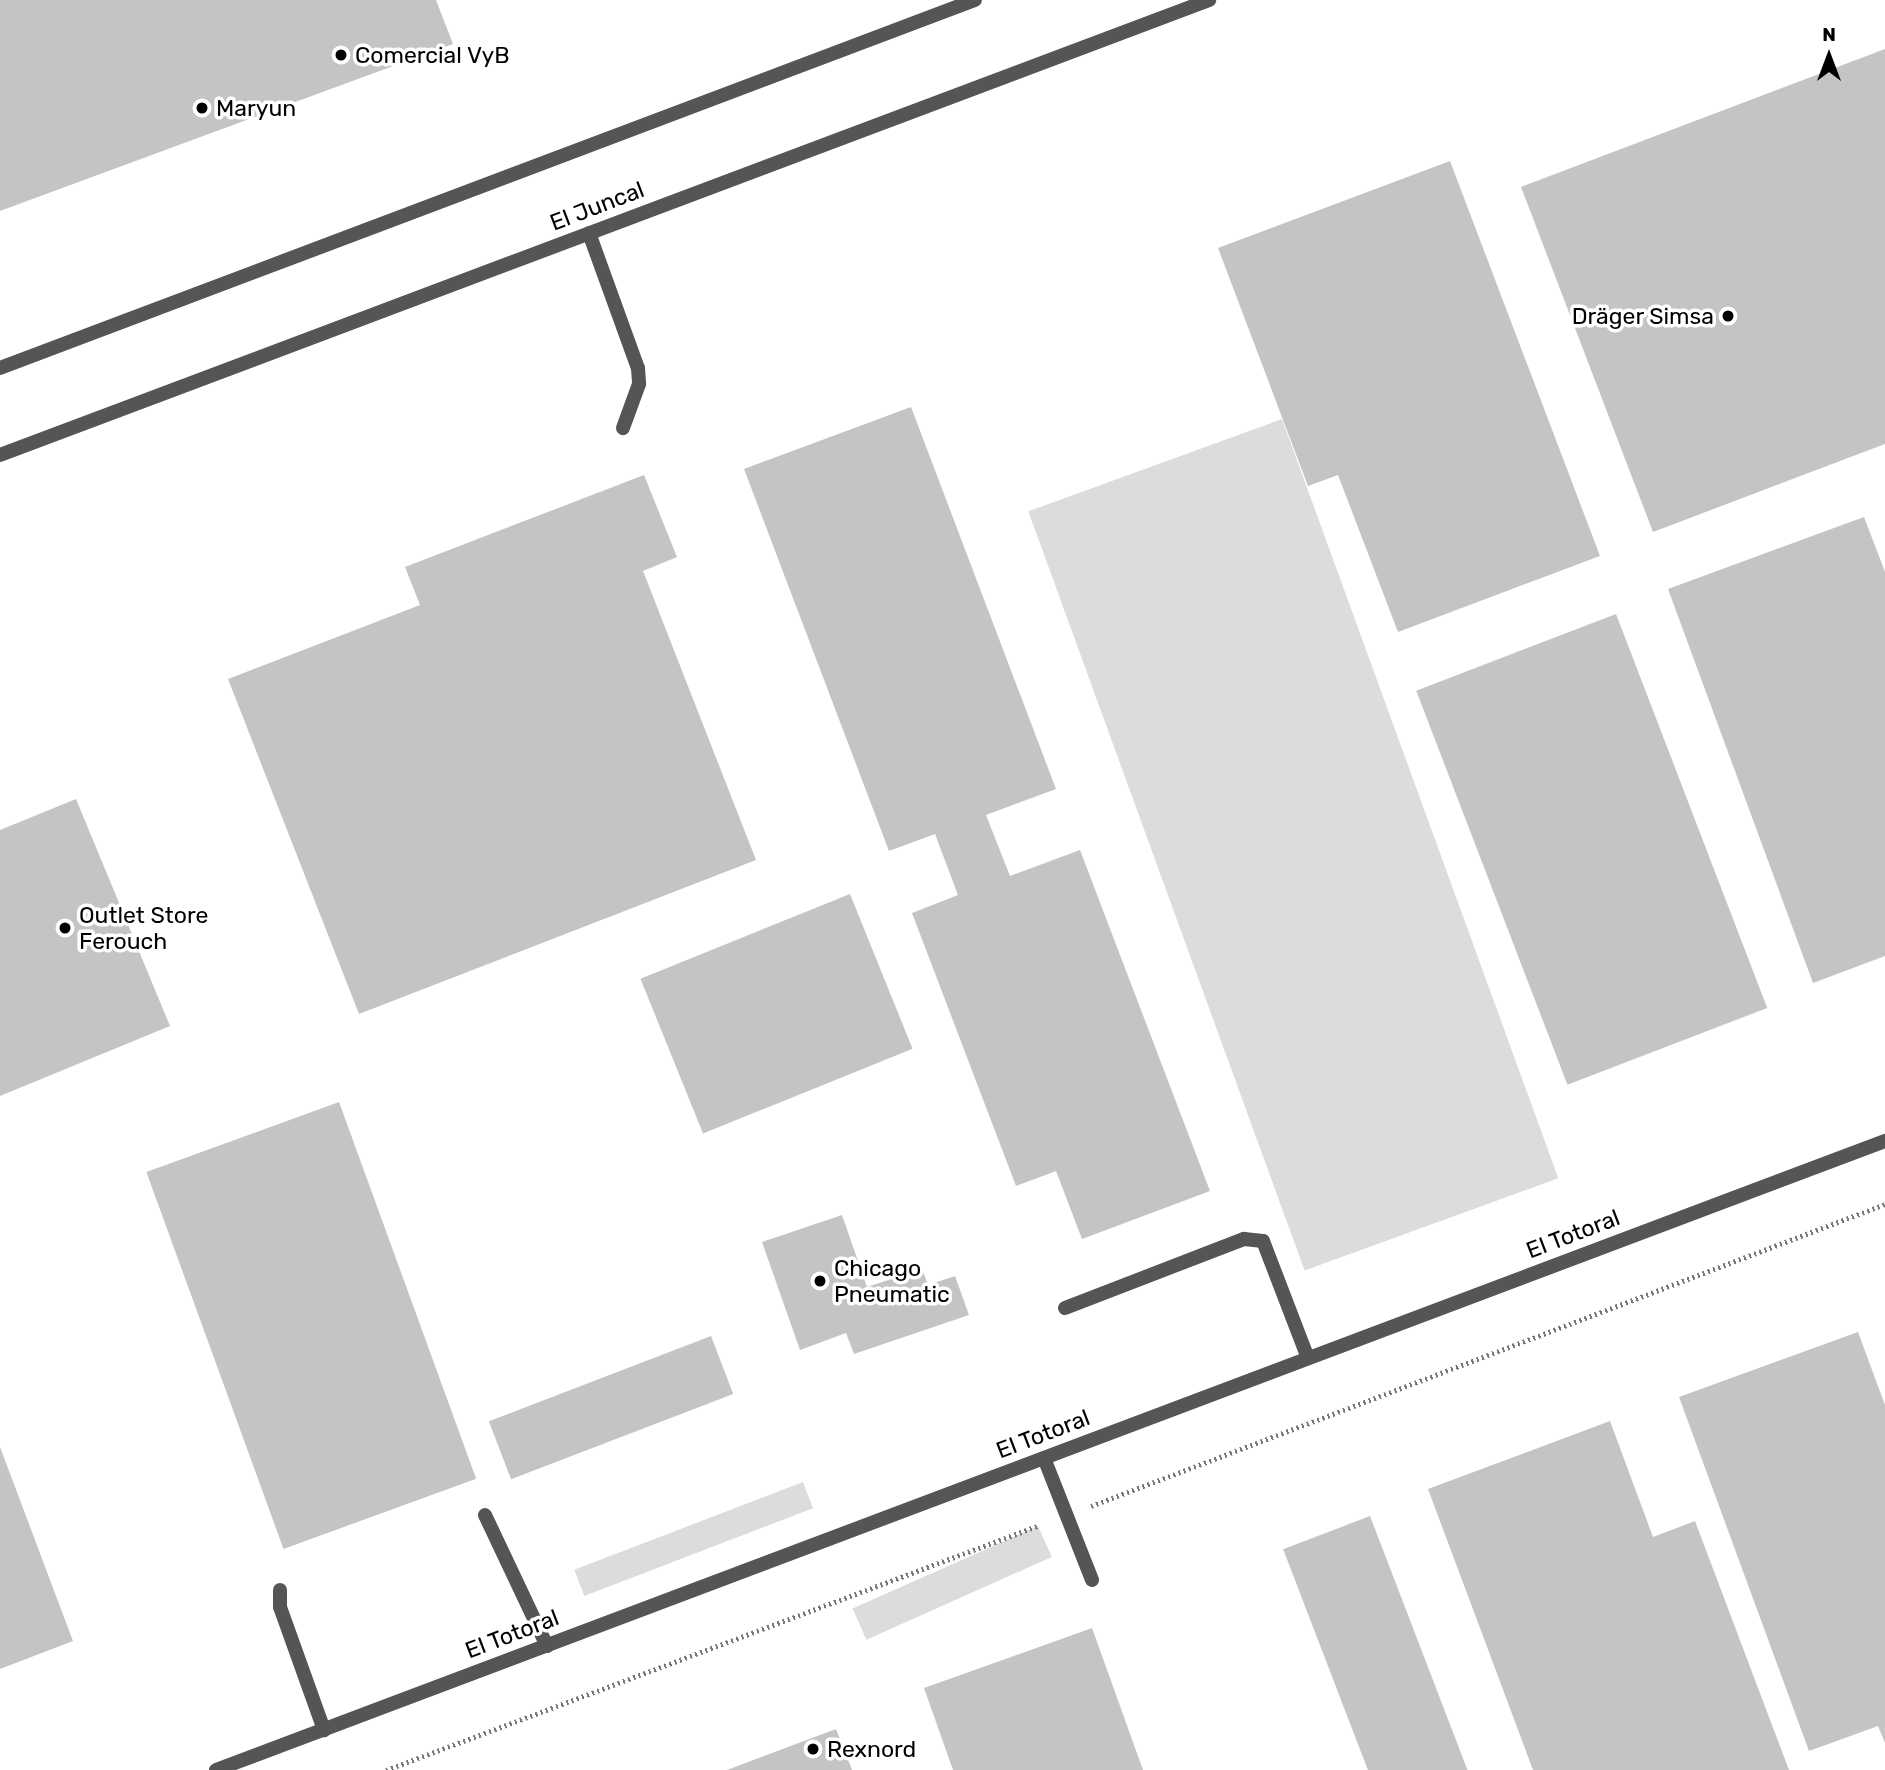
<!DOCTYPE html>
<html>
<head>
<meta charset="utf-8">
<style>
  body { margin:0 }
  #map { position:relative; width:1885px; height:1770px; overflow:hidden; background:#fff; font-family:Rubik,sans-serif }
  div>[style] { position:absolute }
  .green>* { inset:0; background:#dcdcdc; transform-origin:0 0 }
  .building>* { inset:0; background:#c4c4c4; transform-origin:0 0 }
  .path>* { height:4.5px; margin-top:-2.25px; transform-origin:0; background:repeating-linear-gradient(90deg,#777 0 2px,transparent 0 5.5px) }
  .lane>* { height:14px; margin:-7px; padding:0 7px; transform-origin:7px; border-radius:7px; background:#555 }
  .street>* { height:14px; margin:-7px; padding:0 7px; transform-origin:7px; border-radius:7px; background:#555 }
  .dots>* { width:19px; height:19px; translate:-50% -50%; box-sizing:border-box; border:4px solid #fff; border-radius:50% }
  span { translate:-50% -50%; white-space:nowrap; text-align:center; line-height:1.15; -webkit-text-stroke:7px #fff; paint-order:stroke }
  .poi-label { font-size:23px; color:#000 }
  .left { translate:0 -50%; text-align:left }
  .right { translate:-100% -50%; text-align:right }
  .street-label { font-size:23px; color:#000 }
  .north { position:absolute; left:1794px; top:21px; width:70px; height:70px; -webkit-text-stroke:5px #fff; paint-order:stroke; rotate:0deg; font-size:19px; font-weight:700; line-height:28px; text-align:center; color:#000 }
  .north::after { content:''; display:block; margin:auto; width:24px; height:32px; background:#000; clip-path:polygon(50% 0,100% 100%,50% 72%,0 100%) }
</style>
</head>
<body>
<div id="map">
  <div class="green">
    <i style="left:1282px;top:419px;width:808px;height:270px;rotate:70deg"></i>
    <i style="left:803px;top:1482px;width:28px;height:245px;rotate:69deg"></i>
    <i style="left:1038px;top:1526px;width:34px;height:203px;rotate:66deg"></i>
  </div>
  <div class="building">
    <i style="clip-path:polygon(0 0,436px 0,453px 44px,0 211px)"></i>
    <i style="clip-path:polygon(1885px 49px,1885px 444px,1653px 532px,1521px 187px)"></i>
    <i style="clip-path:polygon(1450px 161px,1600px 556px,1398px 632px,1338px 475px,1308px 486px,1218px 248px)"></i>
    <i style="clip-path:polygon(911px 407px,1056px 789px,986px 815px,1010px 876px,1080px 850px,1210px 1191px,1082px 1239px,1056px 1171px,1016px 1186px,912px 913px,958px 895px,935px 834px,889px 851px,744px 469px)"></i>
    <i style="clip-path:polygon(644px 475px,677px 557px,643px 571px,756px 860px,359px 1014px,228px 679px,420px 605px,405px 567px)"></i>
    <i style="clip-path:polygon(1864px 517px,1885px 572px,1885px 956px,1813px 983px,1668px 589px)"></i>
    <i style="left:1616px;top:614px;width:422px;height:214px;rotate:69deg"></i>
    <i style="clip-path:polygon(76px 799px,170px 1026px,0 1096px,0 830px)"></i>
    <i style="left:850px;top:894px;width:167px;height:226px;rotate:68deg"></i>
    <i style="left:339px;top:1102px;width:401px;height:205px;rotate:70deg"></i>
    <i style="clip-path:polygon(842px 1215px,867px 1287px,922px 1269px,928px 1285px,955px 1276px,969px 1315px,854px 1354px,846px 1333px,800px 1350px,762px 1242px)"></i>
    <i style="clip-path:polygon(1858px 1332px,1885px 1405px,1885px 1743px,1878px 1726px,1809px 1751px,1679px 1397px)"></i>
    <i style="left:711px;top:1336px;width:62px;height:238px;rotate:69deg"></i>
    <i style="clip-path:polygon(1610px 1421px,1653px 1537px,1695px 1521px,1789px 1770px,1533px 1770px,1428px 1489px)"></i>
    <i style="clip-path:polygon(0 1447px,73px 1641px,0 1669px)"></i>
    <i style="left:1370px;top:1516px;width:272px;height:93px;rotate:69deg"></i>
    <i style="clip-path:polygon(1092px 1628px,1143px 1770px,953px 1770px,924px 1688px)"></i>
    <i style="clip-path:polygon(836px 1729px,852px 1770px,727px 1770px)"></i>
  </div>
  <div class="path">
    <i style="left:1091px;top:1506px;width:849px;rotate:-20.82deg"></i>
    <i style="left:386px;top:1770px;width:698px;rotate:-20.54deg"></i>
  </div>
  <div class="lane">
    <i style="left:589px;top:233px;width:144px;rotate:70.1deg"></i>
    <i style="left:638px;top:368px;width:16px;rotate:86deg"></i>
    <i style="left:639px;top:384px;width:47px;rotate:110deg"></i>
    <i style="left:1065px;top:1308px;width:192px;rotate:-21.1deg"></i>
    <i style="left:1244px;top:1239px;width:19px;rotate:6deg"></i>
    <i style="left:1263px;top:1241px;width:125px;rotate:69deg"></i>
    <i style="left:1044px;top:1458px;width:131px;rotate:68.5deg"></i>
    <i style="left:485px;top:1515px;width:145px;rotate:64.7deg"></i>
    <i style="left:280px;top:1590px;width:17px;rotate:90deg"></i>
    <i style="left:280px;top:1607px;width:131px;rotate:70.3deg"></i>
  </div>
  <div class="street">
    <i style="left:0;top:368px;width:1042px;rotate:-20.68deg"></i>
    <i style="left:0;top:455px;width:1292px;rotate:-20.62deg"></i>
    <i style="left:216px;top:1770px;width:1784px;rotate:-20.65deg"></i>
  </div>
  <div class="dots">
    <i style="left:341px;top:55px;background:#000"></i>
    <i style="left:202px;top:108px;background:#000"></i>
    <i style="left:1728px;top:316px;background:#000"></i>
    <i style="left:65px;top:928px;background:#000"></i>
    <i style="left:820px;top:1281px;background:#000"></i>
    <i style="left:813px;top:1749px;background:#000"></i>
  </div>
  <div class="poi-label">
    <span class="left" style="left:355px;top:55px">Comercial VyB</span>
    <span class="left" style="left:216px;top:108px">Maryun</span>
    <span class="right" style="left:1714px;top:316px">Dräger Simsa</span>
    <span class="left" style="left:79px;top:928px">Outlet Store<br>Ferouch</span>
    <span class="left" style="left:834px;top:1281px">Chicago<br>Pneumatic</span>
    <span class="left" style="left:827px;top:1749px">Rexnord</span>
  </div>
  <div class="street-label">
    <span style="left:597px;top:206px;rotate:-21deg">El Juncal</span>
    <span style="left:1573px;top:1234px;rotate:-21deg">El Totoral</span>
    <span style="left:1043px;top:1434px;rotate:-21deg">El Totoral</span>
    <span style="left:512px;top:1634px;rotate:-21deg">El Totoral</span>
  </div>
  <div class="north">N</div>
</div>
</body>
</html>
